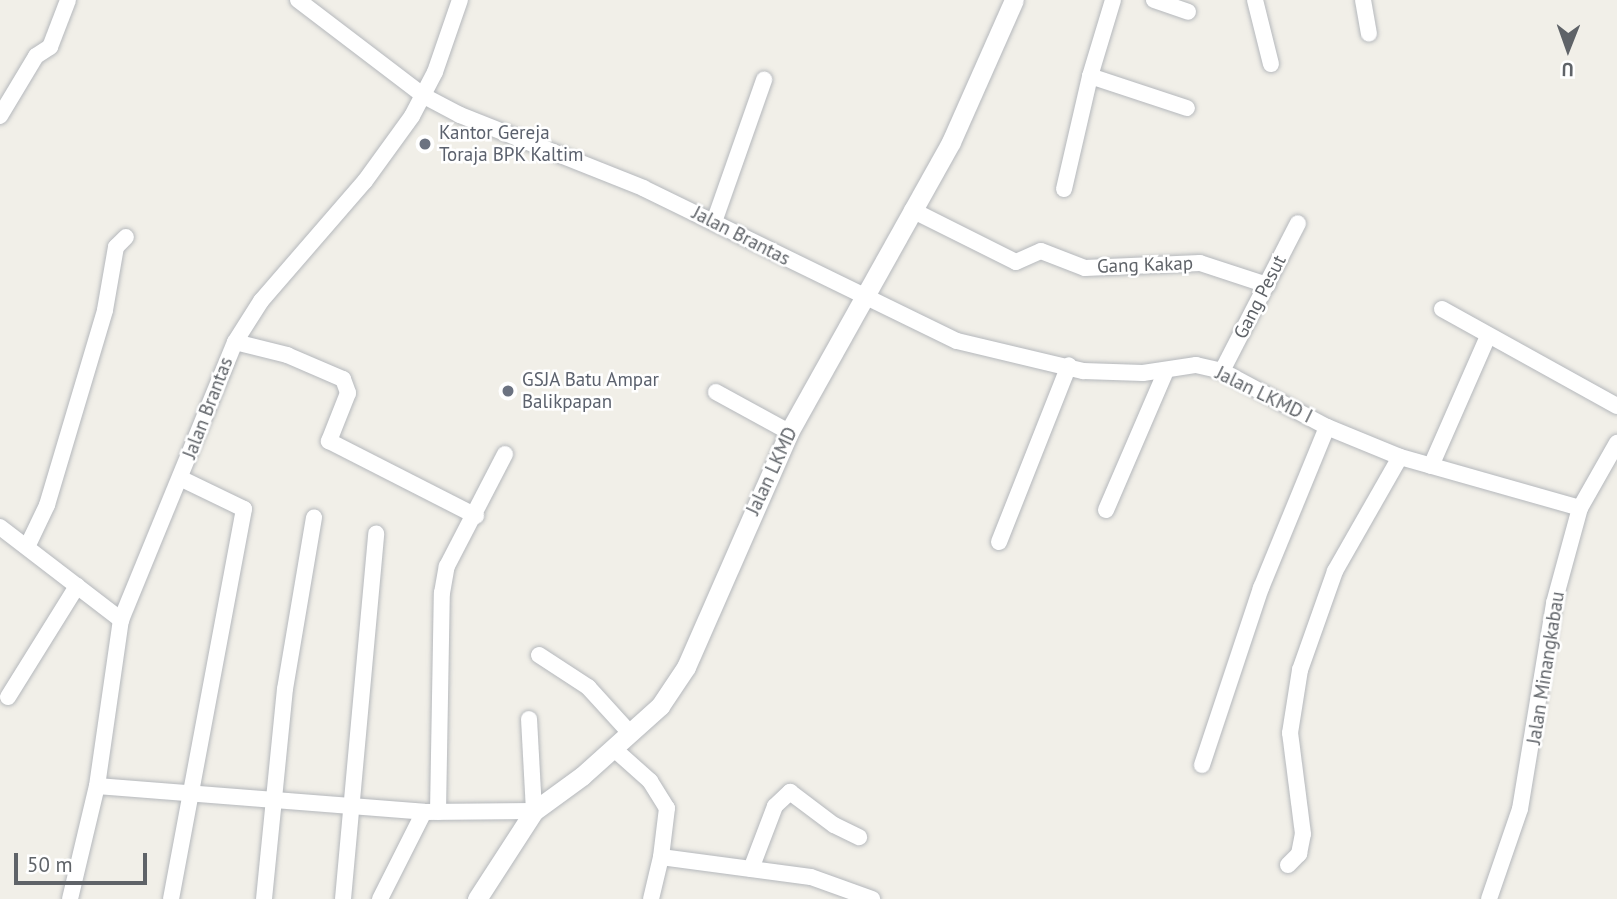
<!DOCTYPE html>
<html>
<head>
<meta charset="utf-8">
<style>
  body { margin:0 }
  #map { position:relative; width:1617px; height:899px; overflow:hidden; background:#f1efe8; font-family:"PT Sans",sans-serif }
  div>[style] { position:absolute }
  .roads { filter:drop-shadow(0 0 2px #b5b8bc) drop-shadow(0 0 2px #b5b8bc) }
  .minor>* { height:16px; margin:-8px; padding:0 8px; transform-origin:8px; border-radius:8px; background:#fff }
  .tertiary>* { height:19px; margin:-9.5px; padding:0 9.5px; transform-origin:9.5px; border-radius:9.5px; background:#fff }
  .dots>* { width:19px; height:19px; translate:-50% -50%; box-sizing:border-box; border:4px solid #fff; border-radius:50% }
  span { translate:-50% -50%; white-space:nowrap; text-align:center; line-height:1.15; -webkit-text-stroke:5px #fff; paint-order:stroke }
  .worship-label { font-size:19px; color:#5b616d }
  .left { translate:0 -50%; text-align:left }
  .street-label { font-size:19px; color:#5f6368 }
  .north { position:absolute; left:1533px; top:14px; width:70px; height:70px; -webkit-text-stroke:5px #fff; paint-order:stroke; rotate:181deg; font-size:19px; font-weight:700; line-height:28px; text-align:center; color:#5f6368 }
  .north::after { content:''; display:block; margin:auto; width:24px; height:32px; background:#5f6368; clip-path:polygon(50% 0,100% 100%,50% 72%,0 100%) }
  .scale { position:absolute; left:14px; top:853px; width:133px; height:32px; box-sizing:border-box; border:4px solid #5f6368; border-top:0; padding-left:9px; font-size:21px; line-height:24px; white-space:nowrap; color:#5f6368; -webkit-text-stroke:5px #fff; paint-order:stroke }
</style>
</head>
<body>
<div id="map">
  <div class="roads">
    <div class="minor">
      <i style="left:298px;top:0;width:158px;rotate:37.3deg"></i>
      <i style="left:424px;top:96px;width:41px;rotate:27.8deg"></i>
      <i style="left:460px;top:115px;width:197px;rotate:21.7deg"></i>
      <i style="left:643px;top:188px;width:349px;rotate:26deg"></i>
      <i style="left:957px;top:341px;width:130px;rotate:13.4deg"></i>
      <i style="left:1083px;top:371px;width:60px;rotate:1.9deg"></i>
      <i style="left:1143px;top:373px;width:54px;rotate:-8.6deg"></i>
      <i style="left:1196px;top:365px;width:27px;rotate:13deg"></i>
      <i style="left:1222px;top:371px;width:119px;rotate:28.1deg"></i>
      <i style="left:1327px;top:427px;width:79px;rotate:22.3deg"></i>
      <i style="left:1400px;top:457px;width:187px;rotate:15.8deg"></i>
      <i style="left:1113px;top:0;width:79px;rotate:106.8deg"></i>
      <i style="left:1090px;top:76px;width:102px;rotate:18.3deg"></i>
      <i style="left:1154px;top:0;width:36px;rotate:19deg"></i>
      <i style="left:1255px;top:0;width:66px;rotate:76deg"></i>
      <i style="left:1363px;top:0;width:34px;rotate:80deg"></i>
      <i style="left:0;top:116px;width:70px;rotate:-59deg"></i>
      <i style="left:36px;top:56px;width:17px;rotate:-33deg"></i>
      <i style="left:50px;top:47px;width:50px;rotate:-69deg"></i>
      <i style="left:1064px;top:189px;width:116px;rotate:-77deg"></i>
      <i style="left:912px;top:210px;width:116px;rotate:26.6deg"></i>
      <i style="left:1016px;top:262px;width:27px;rotate:-24deg"></i>
      <i style="left:1041px;top:251px;width:47px;rotate:21.1deg"></i>
      <i style="left:1085px;top:268px;width:115px;rotate:-2.5deg"></i>
      <i style="left:1200px;top:263px;width:71px;rotate:18.2deg"></i>
      <i style="left:714px;top:222px;width:151px;rotate:-70.6deg"></i>
      <i style="left:1442px;top:309px;width:200px;rotate:29deg"></i>
      <i style="left:235px;top:342px;width:54px;rotate:14deg"></i>
      <i style="left:287px;top:355px;width:61px;rotate:23.2deg"></i>
      <i style="left:343px;top:379px;width:15px;rotate:70deg"></i>
      <i style="left:348px;top:393px;width:52px;rotate:111.6deg"></i>
      <i style="left:329px;top:441px;width:165px;rotate:27deg"></i>
      <i style="left:1222px;top:371px;width:166px;rotate:-62.8deg"></i>
      <i style="left:716px;top:392px;width:83px;rotate:28.7deg"></i>
      <i style="left:1431px;top:466px;width:142px;rotate:-66.3deg"></i>
      <i style="left:1106px;top:510px;width:151px;rotate:-66.7deg"></i>
      <i style="left:0;top:527px;width:153px;rotate:37.5deg"></i>
      <i style="left:121px;top:620px;width:300px;rotate:-67.7deg"></i>
      <i style="left:235px;top:342px;width:49px;rotate:-57.6deg"></i>
      <i style="left:261px;top:301px;width:159px;rotate:-49.1deg"></i>
      <i style="left:365px;top:181px;width:80px;rotate:-54.1deg"></i>
      <i style="left:412px;top:116px;width:50px;rotate:-62.4deg"></i>
      <i style="left:435px;top:72px;width:76px;rotate:-70.9deg"></i>
      <i style="left:999px;top:542px;width:190px;rotate:-68.4deg"></i>
      <i style="left:27px;top:547px;width:47px;rotate:-64.5deg"></i>
      <i style="left:47px;top:505px;width:203px;rotate:-73.4deg"></i>
      <i style="left:105px;top:310px;width:64px;rotate:-80.1deg"></i>
      <i style="left:116px;top:247px;width:14px;rotate:-45deg"></i>
      <i style="left:539px;top:655px;width:59px;rotate:33.1deg"></i>
      <i style="left:588px;top:687px;width:62px;rotate:47.6deg"></i>
      <i style="left:8px;top:697px;width:131px;rotate:-58.1deg"></i>
      <i style="left:613px;top:748px;width:50px;rotate:41.7deg"></i>
      <i style="left:650px;top:781px;width:32px;rotate:58deg"></i>
      <i style="left:667px;top:808px;width:49px;rotate:97deg"></i>
      <i style="left:661px;top:857px;width:151px;rotate:7.6deg"></i>
      <i style="left:811px;top:877px;width:65px;rotate:19.8deg"></i>
      <i style="left:1202px;top:765px;width:187px;rotate:-71.6deg"></i>
      <i style="left:1261px;top:588px;width:174px;rotate:-67.7deg"></i>
      <i style="left:97px;top:786px;width:168px;rotate:-81.8deg"></i>
      <i style="left:438px;top:812px;width:219px;rotate:-89deg"></i>
      <i style="left:442px;top:593px;width:27px;rotate:-80deg"></i>
      <i style="left:447px;top:566px;width:126px;rotate:-62.6deg"></i>
      <i style="left:1288px;top:865px;width:16px;rotate:-45deg"></i>
      <i style="left:1299px;top:854px;width:20px;rotate:-79deg"></i>
      <i style="left:1303px;top:834px;width:102px;rotate:-97.3deg"></i>
      <i style="left:1290px;top:733px;width:64px;rotate:-81deg"></i>
      <i style="left:1300px;top:670px;width:105px;rotate:-70.5deg"></i>
      <i style="left:1335px;top:571px;width:131px;rotate:-60.3deg"></i>
      <i style="left:751px;top:869px;width:67px;rotate:-69.1deg"></i>
      <i style="left:775px;top:806px;width:21px;rotate:-43deg"></i>
      <i style="left:790px;top:792px;width:55px;rotate:36.9deg"></i>
      <i style="left:834px;top:825px;width:28px;rotate:26deg"></i>
      <i style="left:70px;top:899px;width:116px;rotate:-76.6deg"></i>
      <i style="left:97px;top:786px;width:328px;rotate:4.5deg"></i>
      <i style="left:424px;top:812px;width:110px;rotate:-0.5deg"></i>
      <i style="left:534px;top:811px;width:92px;rotate:-93.1deg"></i>
      <i style="left:171px;top:899px;width:397px;rotate:-79.4deg"></i>
      <i style="left:244px;top:509px;width:69px;rotate:-154.2deg"></i>
      <i style="left:264px;top:899px;width:211px;rotate:-84.3deg"></i>
      <i style="left:285px;top:689px;width:174px;rotate:-80.4deg"></i>
      <i style="left:343px;top:899px;width:367px;rotate:-84.8deg"></i>
      <i style="left:380px;top:899px;width:97px;rotate:-63.2deg"></i>
      <i style="left:651px;top:899px;width:43px;rotate:-76.6deg"></i>
      <i style="left:1489px;top:899px;width:95px;rotate:-71deg"></i>
      <i style="left:1520px;top:809px;width:209px;rotate:-80.6deg"></i>
      <i style="left:1554px;top:603px;width:98px;rotate:-74.7deg"></i>
      <i style="left:1580px;top:508px;width:75px;rotate:-60.4deg"></i>
    </div>
    <div class="tertiary">
      <i style="left:477px;top:899px;width:105px;rotate:-57.1deg"></i>
      <i style="left:534px;top:811px;width:59px;rotate:-36.1deg"></i>
      <i style="left:582px;top:776px;width:105px;rotate:-41.9deg"></i>
      <i style="left:660px;top:706px;width:47px;rotate:-56.3deg"></i>
      <i style="left:686px;top:667px;width:257px;rotate:-66.3deg"></i>
      <i style="left:789px;top:432px;width:332px;rotate:-60.8deg"></i>
      <i style="left:951px;top:142px;width:155px;rotate:-66.1deg"></i>
    </div>
  </div>
  <div class="dots">
    <i style="left:425px;top:144px;background:#6b7280"></i>
    <i style="left:508px;top:391px;background:#6b7280"></i>
  </div>
  <div class="worship-label">
    <span class="left" style="left:439px;top:144px">Kantor Gereja<br>Toraja BPK Kaltim</span>
    <span class="left" style="left:522px;top:391px">GSJA Batu Ampar<br>Balikpapan</span>
  </div>
  <div class="street-label">
    <span style="left:741px;top:236px;rotate:27deg">Jalan Brantas</span>
    <span style="left:1145px;top:265px;rotate:-2deg">Gang Kakap</span>
    <span style="left:1260px;top:297px;rotate:-63deg">Gang Pesut</span>
    <span style="left:1264px;top:395px;rotate:26deg">Jalan LKMD I</span>
    <span style="left:208px;top:408px;rotate:-69deg">Jalan Brantas</span>
    <span style="left:772px;top:471px;rotate:-65deg">Jalan LKMD</span>
    <span style="left:1546px;top:668px;rotate:-81deg">Jalan Minangkabau</span>
  </div>
  <div class="north">U</div>
  <div class="scale">50 m</div>
</div>
</body>
</html>
